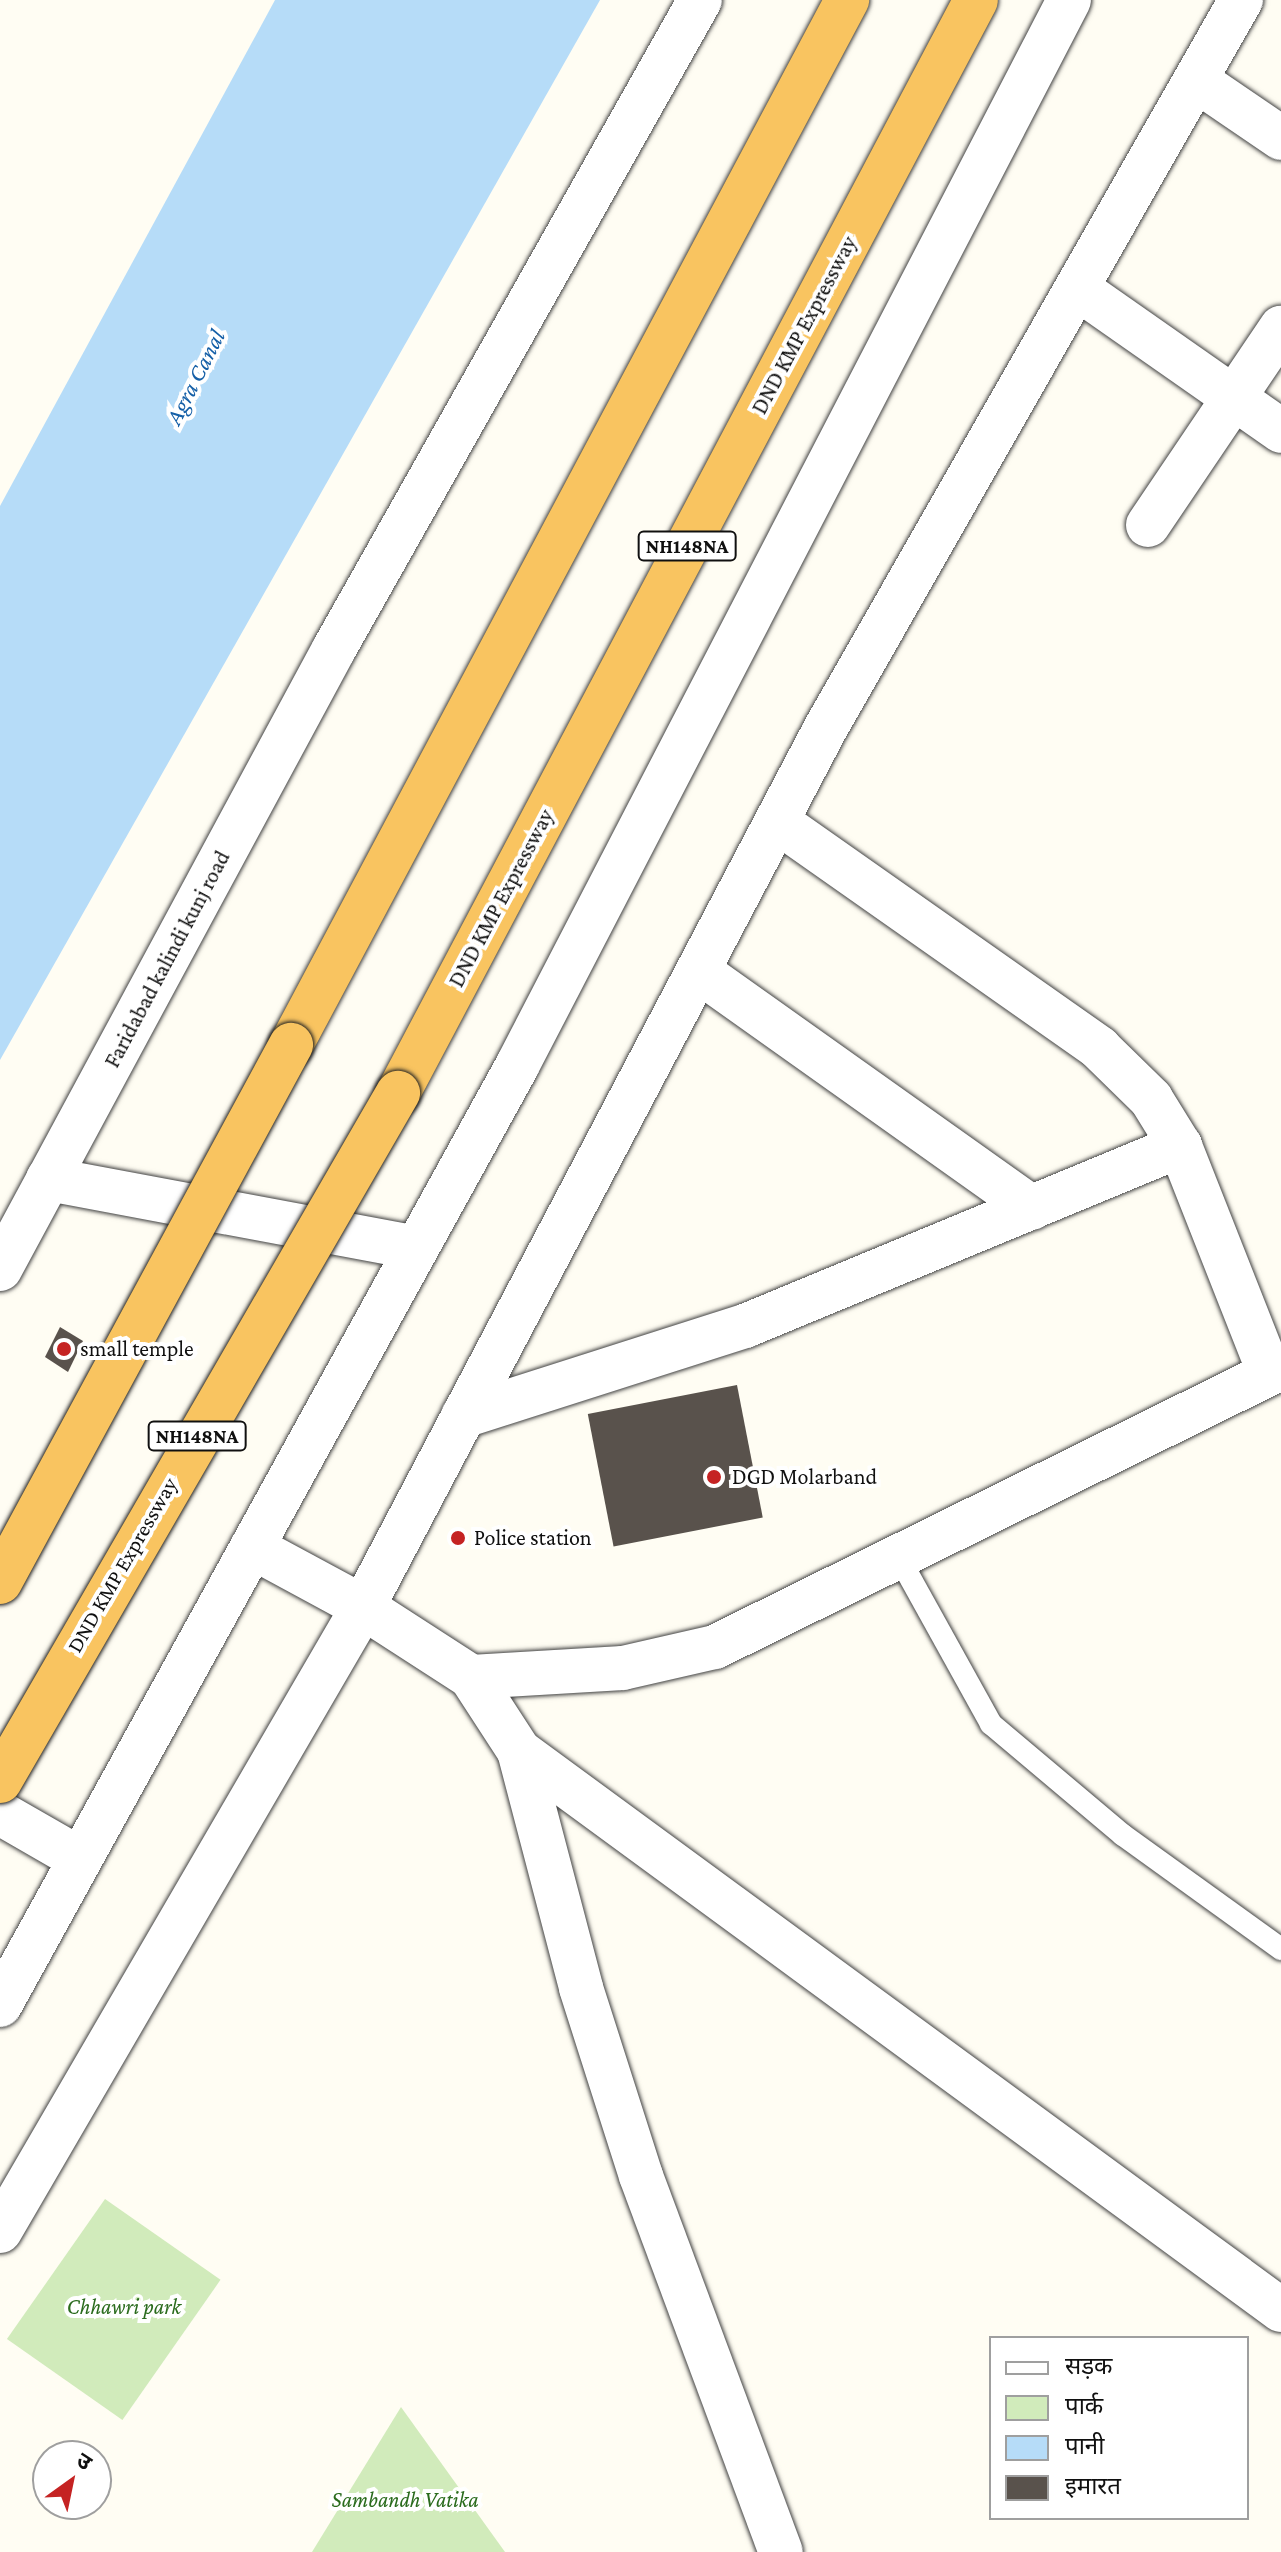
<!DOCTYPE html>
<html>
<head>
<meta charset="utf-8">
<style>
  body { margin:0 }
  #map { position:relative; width:1281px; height:2552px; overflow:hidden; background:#fffdf3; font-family:"Crimson Pro","Noto Sans Devanagari",serif }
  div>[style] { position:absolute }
  .green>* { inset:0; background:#d1ebbb; transform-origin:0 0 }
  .water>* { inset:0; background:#b6dcf8 }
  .building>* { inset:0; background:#59524c; transform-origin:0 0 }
  .roads { filter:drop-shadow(0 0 2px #434343) drop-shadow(0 0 2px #434343) }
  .service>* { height:22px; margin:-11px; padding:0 11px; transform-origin:11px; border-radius:11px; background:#fff }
  .minor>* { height:44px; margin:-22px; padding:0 22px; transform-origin:22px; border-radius:22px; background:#fff }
  .tertiary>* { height:44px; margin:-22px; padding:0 22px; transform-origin:22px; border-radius:22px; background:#fff }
  .trunk>* { height:44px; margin:-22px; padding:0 22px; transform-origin:22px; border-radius:22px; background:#f9c460 }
  .bridges { filter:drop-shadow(0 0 2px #212121) drop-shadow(0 0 2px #212121) }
  .trunk-bridge>* { height:44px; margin:-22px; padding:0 22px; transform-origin:22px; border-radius:22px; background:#f9c460 }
  .dots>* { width:22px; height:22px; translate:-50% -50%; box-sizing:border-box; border:4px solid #fff; border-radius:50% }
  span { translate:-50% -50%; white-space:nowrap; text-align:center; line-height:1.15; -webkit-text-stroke:8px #fff; paint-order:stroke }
  .shield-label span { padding:2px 6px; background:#fff; border:2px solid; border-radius:6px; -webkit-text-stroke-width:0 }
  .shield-label { font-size:20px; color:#101010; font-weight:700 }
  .street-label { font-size:22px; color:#101010 }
  .poi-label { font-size:22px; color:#101010 }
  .left { translate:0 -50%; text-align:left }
  .park-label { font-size:22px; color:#2a6b1d; font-style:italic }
  .water-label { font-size:24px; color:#145fa7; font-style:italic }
  .legend { position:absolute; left:989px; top:2336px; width:260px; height:184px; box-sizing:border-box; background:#fff; border:2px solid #9f9f9f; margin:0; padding:10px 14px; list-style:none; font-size:24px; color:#101010 }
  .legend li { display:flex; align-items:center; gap:16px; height:40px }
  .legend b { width:40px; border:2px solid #9f9f9f }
  .north { position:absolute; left:32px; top:2440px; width:80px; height:80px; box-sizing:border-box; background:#fff; border:2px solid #9f9f9f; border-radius:50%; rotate:33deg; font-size:22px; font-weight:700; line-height:32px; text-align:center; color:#101010 }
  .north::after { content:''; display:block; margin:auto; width:28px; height:36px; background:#c52323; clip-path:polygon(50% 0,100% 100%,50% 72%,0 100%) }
</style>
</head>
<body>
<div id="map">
  <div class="green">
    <i style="left:105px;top:2199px;width:141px;height:171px;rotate:35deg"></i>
    <i style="clip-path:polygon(401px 2407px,505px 2552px,312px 2552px)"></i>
  </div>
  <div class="water">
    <i style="clip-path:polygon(275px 0,600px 0,0 1060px,0 506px)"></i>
  </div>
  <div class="building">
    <i style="clip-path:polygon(60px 1327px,83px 1341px,68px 1372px,45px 1357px)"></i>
    <i style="left:737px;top:1385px;width:135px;height:152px;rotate:79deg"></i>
  </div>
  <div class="roads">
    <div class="service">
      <i style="left:898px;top:1556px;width:192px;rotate:61deg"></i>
      <i style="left:991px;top:1724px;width:172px;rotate:40.1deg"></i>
      <i style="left:1123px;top:1835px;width:195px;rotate:35.8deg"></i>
    </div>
    <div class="minor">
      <i style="left:1196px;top:80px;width:103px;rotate:34.3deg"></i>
      <i style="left:1077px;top:288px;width:249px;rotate:35deg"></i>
      <i style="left:1148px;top:525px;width:238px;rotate:-56deg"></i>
      <i style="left:778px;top:822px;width:393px;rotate:35.1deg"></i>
      <i style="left:1099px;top:1048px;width:73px;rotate:44.4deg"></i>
      <i style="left:1151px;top:1099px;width:55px;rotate:58.3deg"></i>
      <i style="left:1180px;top:1146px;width:243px;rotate:68.5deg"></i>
      <i style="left:700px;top:972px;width:407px;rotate:35.4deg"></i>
      <i style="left:463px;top:1416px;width:296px;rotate:-17.7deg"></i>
      <i style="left:745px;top:1326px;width:471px;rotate:-22.5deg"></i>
      <i style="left:0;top:2231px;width:722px;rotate:-59.81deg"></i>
    </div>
    <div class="tertiary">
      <i style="left:48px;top:1179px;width:375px;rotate:10.6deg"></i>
      <i style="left:0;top:1269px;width:704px;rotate:-61.69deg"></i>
      <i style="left:334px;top:649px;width:745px;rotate:-60.58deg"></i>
      <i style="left:252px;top:1547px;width:126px;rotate:28.4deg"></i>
      <i style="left:363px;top:1607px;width:129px;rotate:32.9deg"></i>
      <i style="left:471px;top:1677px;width:88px;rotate:57deg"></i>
      <i style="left:519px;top:1751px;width:945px;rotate:36.26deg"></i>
      <i style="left:363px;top:1607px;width:990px;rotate:-62.24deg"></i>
      <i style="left:824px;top:731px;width:842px;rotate:-60.3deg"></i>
      <i style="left:471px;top:1677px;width:152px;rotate:-3.4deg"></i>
      <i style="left:623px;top:1668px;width:94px;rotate:-12.9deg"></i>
      <i style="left:715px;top:1647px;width:631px;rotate:-26.24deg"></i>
      <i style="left:519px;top:1751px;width:245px;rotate:75.3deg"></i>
      <i style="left:581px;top:1988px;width:197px;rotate:72.3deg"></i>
      <i style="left:641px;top:2176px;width:401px;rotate:69.6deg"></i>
      <i style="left:0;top:1813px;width:92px;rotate:29.9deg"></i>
      <i style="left:0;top:2005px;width:1072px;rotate:-61.16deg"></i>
      <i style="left:517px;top:1066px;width:1200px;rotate:-62.62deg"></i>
    </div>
    <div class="trunk">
      <i style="left:291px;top:1045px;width:1184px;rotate:-61.98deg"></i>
      <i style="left:398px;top:1093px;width:1236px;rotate:-62.13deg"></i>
    </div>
  </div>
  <div class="bridges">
    <div class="trunk-bridge">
      <i style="left:0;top:1582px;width:611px;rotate:-61.55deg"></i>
      <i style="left:0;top:1781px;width:795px;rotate:-59.95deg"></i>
    </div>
  </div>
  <div class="dots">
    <i style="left:64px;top:1349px;background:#c52323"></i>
    <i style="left:714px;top:1477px;background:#c52323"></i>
    <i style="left:458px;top:1538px;background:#c52323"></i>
  </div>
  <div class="shield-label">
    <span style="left:687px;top:546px">NH148NA</span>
    <span style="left:197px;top:1436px">NH148NA</span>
  </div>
  <div class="street-label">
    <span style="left:804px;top:325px;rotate:-62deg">DND KMP Expressway</span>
    <span style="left:501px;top:898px;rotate:-62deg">DND KMP Expressway</span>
    <span style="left:167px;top:959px;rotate:-62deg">Faridabad kalindi kunj road</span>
    <span style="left:122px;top:1565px;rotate:-60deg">DND KMP Expressway</span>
  </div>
  <div class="poi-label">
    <span class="left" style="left:80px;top:1349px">small temple</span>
    <span class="left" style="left:732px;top:1477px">DGD Molarband</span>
    <span class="left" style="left:474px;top:1538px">Police station</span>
  </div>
  <div class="park-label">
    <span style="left:124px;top:2307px">Chhawri park</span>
    <span style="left:405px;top:2500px">Sambandh Vatika</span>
  </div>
  <div class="water-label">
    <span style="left:195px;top:377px;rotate:-63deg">Agra Canal</span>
  </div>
  <ul class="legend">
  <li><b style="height:10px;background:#fff"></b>सड़क</li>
  <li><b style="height:22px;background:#d1ebbb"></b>पार्क</li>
  <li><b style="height:22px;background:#b6dcf8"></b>पानी</li>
  <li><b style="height:22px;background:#59524c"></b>इमारत</li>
  </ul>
  <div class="north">उ</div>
</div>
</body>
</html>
